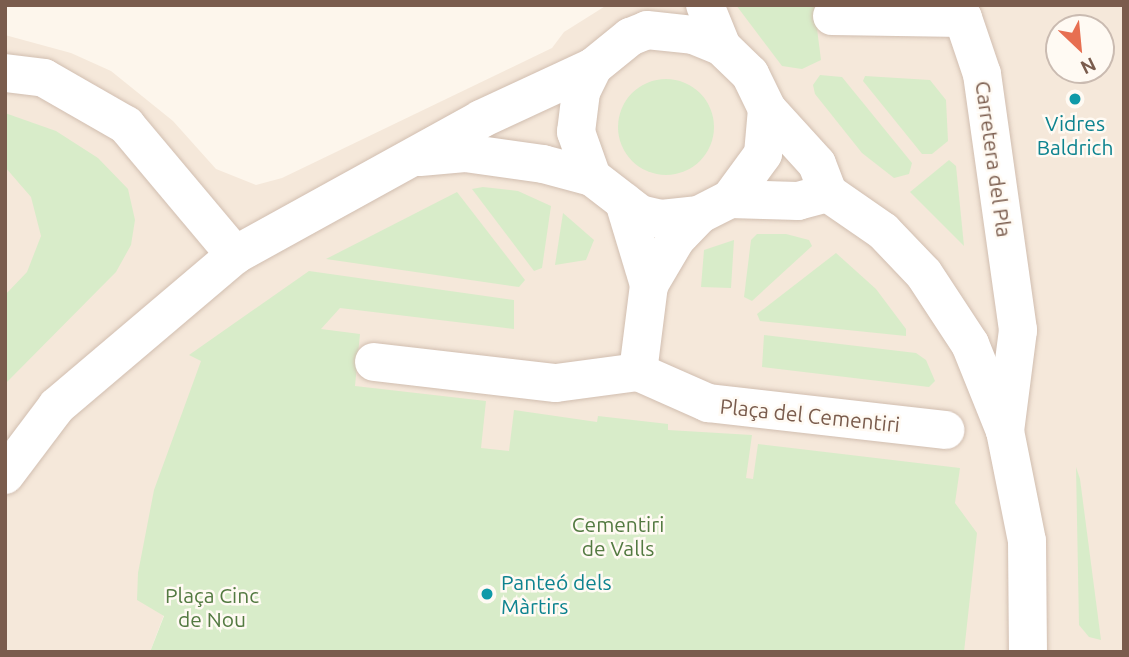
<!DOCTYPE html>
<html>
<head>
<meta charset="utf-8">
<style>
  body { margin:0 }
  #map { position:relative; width:1129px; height:657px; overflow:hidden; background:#fdf6ec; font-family:Ubuntu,sans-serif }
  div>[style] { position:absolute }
  .residential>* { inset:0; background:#f5e8da }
  .green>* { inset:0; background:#d8ecc9 }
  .round { border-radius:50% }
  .roads { filter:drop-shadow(0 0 2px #d1beb0) drop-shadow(0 0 2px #d1beb0) }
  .street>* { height:38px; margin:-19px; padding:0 19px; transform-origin:19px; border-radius:19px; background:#fff }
  .secondary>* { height:38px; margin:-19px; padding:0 19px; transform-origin:19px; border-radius:19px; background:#fff }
  .dots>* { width:19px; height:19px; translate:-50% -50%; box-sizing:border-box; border:4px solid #fffaf3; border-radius:50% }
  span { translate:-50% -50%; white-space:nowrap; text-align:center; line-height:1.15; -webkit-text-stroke:5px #fffaf3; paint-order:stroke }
  .culture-label { font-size:21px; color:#0d838f }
  .left { translate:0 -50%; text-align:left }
  .street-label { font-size:21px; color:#7a5c4d }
  .park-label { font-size:21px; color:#537a41 }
  .frame { position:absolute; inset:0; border:7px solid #7a5c4d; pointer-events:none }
  .north { position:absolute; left:1045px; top:14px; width:70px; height:70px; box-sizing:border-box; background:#fffaf3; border:2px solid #cabbb1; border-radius:50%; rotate:154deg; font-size:19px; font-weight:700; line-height:28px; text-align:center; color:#7a5c4d }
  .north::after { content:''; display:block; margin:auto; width:24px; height:32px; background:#e76f51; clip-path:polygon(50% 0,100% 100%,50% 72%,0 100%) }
</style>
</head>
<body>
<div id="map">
  <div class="residential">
    <i style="clip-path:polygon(evenodd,607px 5px,1124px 5px,1124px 652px,248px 652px,164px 615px,150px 652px,5px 652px,5px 35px,71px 53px,111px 71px,173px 121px,216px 169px,256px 185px,282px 178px,552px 48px,564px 32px,607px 5px,1059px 28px,1101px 28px,1101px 70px,1059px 70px,1059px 28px)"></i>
  </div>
  <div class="green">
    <i style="clip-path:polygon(736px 5px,814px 5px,821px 60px,802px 69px,782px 66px)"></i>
    <i style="clip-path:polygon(820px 75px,842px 77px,912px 163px,909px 174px,894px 178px,862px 153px,815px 94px,813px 85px)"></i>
    <i style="clip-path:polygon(865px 76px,930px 80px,946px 100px,948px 141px,932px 154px,922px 154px,863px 81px)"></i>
    <i class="round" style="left:618px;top:79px;width:96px;height:96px"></i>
    <i style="clip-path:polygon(5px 113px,56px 131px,98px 158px,128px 189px,135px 220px,131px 245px,116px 272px,5px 384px,5px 295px,27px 272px,41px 236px,31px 197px,5px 167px)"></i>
    <i style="clip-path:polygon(949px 160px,956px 166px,964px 246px,910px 192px)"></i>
    <i style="clip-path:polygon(483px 187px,518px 191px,551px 206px,542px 268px,534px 271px,472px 189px)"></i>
    <i style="clip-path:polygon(457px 192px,525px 280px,519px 287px,326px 259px)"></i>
    <i style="clip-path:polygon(563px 213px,594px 240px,586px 260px,555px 265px)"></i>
    <i style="clip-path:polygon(757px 234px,786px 234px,809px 240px,812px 246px,752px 301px,744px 297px,751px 240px)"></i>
    <i style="clip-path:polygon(734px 240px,731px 288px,701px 287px,704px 250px)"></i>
    <i style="clip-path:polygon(836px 253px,876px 289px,906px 329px,906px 336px,760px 321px,757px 314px)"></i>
    <i style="clip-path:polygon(309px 271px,514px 300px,514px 329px,340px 308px,321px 329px,360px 334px,355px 386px,486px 401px,481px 448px,509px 451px,514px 410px,597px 422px,598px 416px,668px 424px,668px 430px,752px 435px,746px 478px,753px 479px,758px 444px,960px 468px,955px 503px,977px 533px,964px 652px,150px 652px,164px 616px,137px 600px,138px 573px,154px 490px,201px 361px,189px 355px)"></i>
    <i style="clip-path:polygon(764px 335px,916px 353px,926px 360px,935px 381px,929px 387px,762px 367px)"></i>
    <i style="clip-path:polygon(1076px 467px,1080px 479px,1101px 640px,1089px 637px,1079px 625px)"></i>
  </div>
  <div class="roads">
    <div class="street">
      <i style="left:832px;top:16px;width:131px;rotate:0.9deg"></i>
      <i style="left:963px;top:18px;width:59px;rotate:71.3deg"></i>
      <i style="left:982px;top:74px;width:259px;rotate:82deg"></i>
      <i style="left:1018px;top:330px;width:102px;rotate:97.3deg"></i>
      <i style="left:5px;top:73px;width:39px;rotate:7deg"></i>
      <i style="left:44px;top:78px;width:95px;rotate:29.8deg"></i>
      <i style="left:126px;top:125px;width:170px;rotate:50deg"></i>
      <i style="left:624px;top:202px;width:87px;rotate:73.2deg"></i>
      <i style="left:374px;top:362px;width:183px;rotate:6.6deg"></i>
      <i style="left:556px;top:383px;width:83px;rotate:-7.6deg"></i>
      <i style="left:638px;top:372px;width:77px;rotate:23.9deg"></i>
      <i style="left:708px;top:403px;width:239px;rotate:6.5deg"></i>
      <i style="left:638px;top:372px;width:88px;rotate:-82.8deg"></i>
      <i style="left:649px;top:285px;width:53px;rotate:-59.6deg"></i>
      <i style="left:676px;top:239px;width:33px;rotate:-46deg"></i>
    </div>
    <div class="secondary">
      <i style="left:705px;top:5px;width:45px;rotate:68deg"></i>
      <i style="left:647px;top:30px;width:46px;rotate:6.2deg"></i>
      <i style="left:693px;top:35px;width:31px;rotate:22deg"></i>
      <i style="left:722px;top:47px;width:39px;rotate:44deg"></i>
      <i style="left:750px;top:74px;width:39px;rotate:64deg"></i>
      <i style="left:767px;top:109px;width:45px;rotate:95.1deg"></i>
      <i style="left:763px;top:154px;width:56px;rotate:126.3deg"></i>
      <i style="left:730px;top:199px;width:35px;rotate:153deg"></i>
      <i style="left:699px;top:215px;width:38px;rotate:174deg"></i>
      <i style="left:661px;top:219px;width:22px;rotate:-167deg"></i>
      <i style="left:640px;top:214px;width:61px;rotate:-142.4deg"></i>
      <i style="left:592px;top:177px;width:48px;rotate:-109.6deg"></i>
      <i style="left:576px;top:132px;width:40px;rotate:-82.9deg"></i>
      <i style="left:581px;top:92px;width:28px;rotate:-64deg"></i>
      <i style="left:593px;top:67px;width:48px;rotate:-39deg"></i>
      <i style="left:630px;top:37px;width:18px;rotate:-22deg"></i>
      <i style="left:767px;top:109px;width:74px;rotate:47.7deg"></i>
      <i style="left:817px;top:164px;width:31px;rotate:69deg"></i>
      <i style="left:420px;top:157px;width:45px;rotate:-5.1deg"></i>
      <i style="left:465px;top:153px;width:79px;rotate:8deg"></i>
      <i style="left:543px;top:164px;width:51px;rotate:14.9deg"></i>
      <i style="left:828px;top:193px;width:67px;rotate:34.6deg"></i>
      <i style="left:883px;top:231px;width:59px;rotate:46.4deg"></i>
      <i style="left:924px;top:274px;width:84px;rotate:56.7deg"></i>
      <i style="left:970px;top:344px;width:94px;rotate:68.1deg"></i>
      <i style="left:1005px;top:431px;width:112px;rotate:78.7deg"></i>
      <i style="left:1027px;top:541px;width:111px;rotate:89.5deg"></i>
      <i style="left:730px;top:199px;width:68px;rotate:1.7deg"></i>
      <i style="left:798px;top:201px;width:31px;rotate:-15deg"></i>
      <i style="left:5px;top:475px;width:86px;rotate:-53deg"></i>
      <i style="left:57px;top:406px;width:233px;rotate:-40.3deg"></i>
      <i style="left:235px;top:255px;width:281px;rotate:-28.9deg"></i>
      <i style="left:481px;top:119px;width:123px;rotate:-24.9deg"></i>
    </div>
  </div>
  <div class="dots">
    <i style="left:1075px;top:99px;background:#0f9aa8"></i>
    <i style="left:487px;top:594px;background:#0f9aa8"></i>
  </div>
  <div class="culture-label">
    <span style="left:1075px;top:135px">Vidres<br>Baldrich</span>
    <span class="left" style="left:501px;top:594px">Panteó dels<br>Màrtirs</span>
  </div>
  <div class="street-label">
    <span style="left:994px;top:159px;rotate:82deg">Carretera del Pla</span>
    <span style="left:810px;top:415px;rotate:6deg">Plaça del Cementiri</span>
  </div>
  <div class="park-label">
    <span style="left:618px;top:536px">Cementiri<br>de Valls</span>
    <span style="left:212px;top:607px">Plaça Cinc<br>de Nou</span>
  </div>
  <div class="frame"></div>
  <div class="north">N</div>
</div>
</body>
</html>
